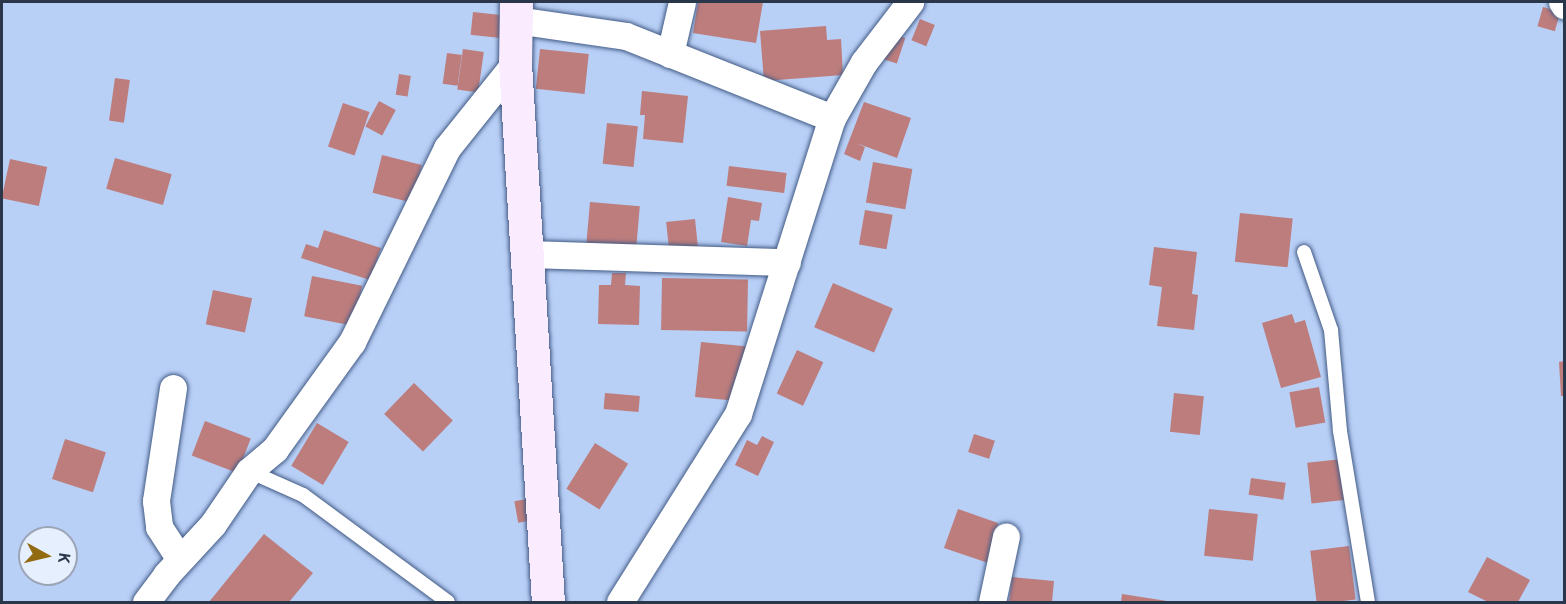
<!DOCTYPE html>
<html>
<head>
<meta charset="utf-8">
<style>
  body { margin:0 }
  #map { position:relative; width:1566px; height:604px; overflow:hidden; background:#b8cff6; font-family:"DM Sans",sans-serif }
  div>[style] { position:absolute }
  .building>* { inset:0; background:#bd7d7c; transform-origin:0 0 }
  .roads { filter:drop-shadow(0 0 2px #425b85) drop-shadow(0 0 2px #425b85) }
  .lane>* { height:14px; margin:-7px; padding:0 7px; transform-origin:7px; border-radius:7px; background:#fff }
  .street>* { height:27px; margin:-13.5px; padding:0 13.5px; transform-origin:13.5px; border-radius:13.5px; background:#fff }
  .secondary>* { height:33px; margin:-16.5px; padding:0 16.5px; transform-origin:16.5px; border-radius:16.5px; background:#faecfe }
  span { translate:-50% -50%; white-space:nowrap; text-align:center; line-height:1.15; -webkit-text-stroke:5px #e6effe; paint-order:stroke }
  .frame { position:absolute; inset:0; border:3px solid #2a3649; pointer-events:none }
  .north { position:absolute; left:18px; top:526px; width:60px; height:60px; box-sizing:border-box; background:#e6effe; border:2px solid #9ba5b6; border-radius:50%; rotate:98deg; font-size:16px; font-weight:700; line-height:24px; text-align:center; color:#2a3649 }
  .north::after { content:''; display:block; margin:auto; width:21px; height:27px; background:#926a12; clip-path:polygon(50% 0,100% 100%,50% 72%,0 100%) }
</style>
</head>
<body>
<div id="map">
  <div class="building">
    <i style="clip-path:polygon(698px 2px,763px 2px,756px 43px,693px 33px)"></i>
    <i style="left:1543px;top:7px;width:18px;height:20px;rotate:16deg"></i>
    <i style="left:473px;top:12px;width:30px;height:23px;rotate:6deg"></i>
    <i style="left:920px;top:19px;width:16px;height:23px;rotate:22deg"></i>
    <i style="clip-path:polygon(826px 26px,827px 40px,841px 39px,843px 75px,764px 81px,760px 31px)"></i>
    <i style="left:890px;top:33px;width:16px;height:27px;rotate:18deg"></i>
    <i style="left:463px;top:49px;width:21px;height:41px;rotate:8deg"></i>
    <i style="left:540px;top:49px;width:49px;height:40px;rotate:6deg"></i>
    <i style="left:447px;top:53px;width:15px;height:31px;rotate:8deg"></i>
    <i style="left:399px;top:74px;width:12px;height:21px;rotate:9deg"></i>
    <i style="left:115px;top:78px;width:15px;height:43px;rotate:8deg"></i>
    <i style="clip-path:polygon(642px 91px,688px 96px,683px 143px,643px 139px,645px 115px,640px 115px)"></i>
    <i style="left:379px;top:101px;width:19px;height:29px;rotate:28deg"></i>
    <i style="clip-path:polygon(864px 102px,911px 118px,897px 158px,856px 143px,865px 147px,860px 161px,844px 154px)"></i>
    <i style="left:343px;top:103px;width:28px;height:46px;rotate:19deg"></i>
    <i style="left:607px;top:123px;width:31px;height:41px;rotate:6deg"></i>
    <i style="left:382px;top:155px;width:41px;height:39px;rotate:14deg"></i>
    <i style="left:115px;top:158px;width:59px;height:32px;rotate:16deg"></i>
    <i style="left:10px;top:159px;width:38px;height:40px;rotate:12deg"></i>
    <i style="left:873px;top:162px;width:40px;height:41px;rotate:10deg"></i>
    <i style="left:729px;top:166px;width:58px;height:20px;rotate:7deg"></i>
    <i style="clip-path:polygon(728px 197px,762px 203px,759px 221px,751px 220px,747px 246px,721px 242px)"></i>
    <i style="left:590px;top:202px;width:50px;height:49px;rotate:5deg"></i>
    <i style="left:865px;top:210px;width:28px;height:35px;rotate:10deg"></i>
    <i style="left:1240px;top:213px;width:53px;height:49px;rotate:6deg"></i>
    <i style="left:695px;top:219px;width:30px;height:29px;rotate:84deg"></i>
    <i style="clip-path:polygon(324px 230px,381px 248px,370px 280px,301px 258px,306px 244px,318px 248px)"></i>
    <i style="clip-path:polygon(1154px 247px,1197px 252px,1192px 294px,1198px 295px,1194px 330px,1157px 326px,1162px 287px,1149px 285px)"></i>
    <i style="clip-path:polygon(612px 273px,626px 273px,625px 285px,640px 286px,639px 325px,598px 324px,599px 285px,611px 285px)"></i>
    <i style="left:312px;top:276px;width:51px;height:41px;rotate:11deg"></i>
    <i style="left:662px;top:278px;width:86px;height:52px;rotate:1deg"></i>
    <i style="left:833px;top:283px;width:65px;height:48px;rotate:23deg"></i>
    <i style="left:213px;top:290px;width:40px;height:35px;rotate:12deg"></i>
    <i style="clip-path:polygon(1292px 314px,1295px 323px,1305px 320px,1321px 377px,1281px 388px,1262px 323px)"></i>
    <i style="clip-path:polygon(701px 342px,753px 347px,738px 401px,695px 397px)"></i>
    <i style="left:797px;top:350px;width:29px;height:48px;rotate:25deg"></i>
    <i style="clip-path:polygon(1564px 361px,1564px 396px,1561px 396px,1559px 362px)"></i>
    <i style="left:414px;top:383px;width:54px;height:43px;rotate:44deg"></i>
    <i style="left:1319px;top:387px;width:36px;height:30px;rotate:80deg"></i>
    <i style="left:605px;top:393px;width:35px;height:16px;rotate:5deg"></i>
    <i style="left:1174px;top:393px;width:30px;height:39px;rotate:6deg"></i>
    <i style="left:205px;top:421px;width:49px;height:37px;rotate:21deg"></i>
    <i style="left:317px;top:423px;width:37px;height:50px;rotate:31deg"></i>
    <i style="left:974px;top:434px;width:22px;height:19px;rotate:18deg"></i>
    <i style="clip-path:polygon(762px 436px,774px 442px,758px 476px,735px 465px,747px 440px,757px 445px)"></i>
    <i style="left:65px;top:439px;width:43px;height:42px;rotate:18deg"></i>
    <i style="left:595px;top:443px;width:39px;height:54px;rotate:32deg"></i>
    <i style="left:1342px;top:459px;width:41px;height:35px;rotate:84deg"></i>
    <i style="left:1251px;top:478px;width:35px;height:17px;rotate:8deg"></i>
    <i style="left:538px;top:497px;width:22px;height:24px;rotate:80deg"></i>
    <i style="clip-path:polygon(958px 509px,998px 523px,994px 565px,944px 548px)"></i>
    <i style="left:1209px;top:509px;width:49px;height:47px;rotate:6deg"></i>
    <i style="clip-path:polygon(264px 534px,313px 573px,289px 602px,209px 602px)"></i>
    <i style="left:1349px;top:546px;width:54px;height:39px;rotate:83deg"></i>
    <i style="clip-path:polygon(1487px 557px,1530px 580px,1518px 602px,1488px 602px,1468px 592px)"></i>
    <i style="clip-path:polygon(1012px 577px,1054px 581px,1052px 602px,1009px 602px)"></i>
    <i style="clip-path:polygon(1122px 594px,1167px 601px,1167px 602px,1121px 602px)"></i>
  </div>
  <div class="roads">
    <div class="lane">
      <i style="left:1304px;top:252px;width:83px;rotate:70.9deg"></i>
      <i style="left:1331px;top:330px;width:101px;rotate:84.9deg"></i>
      <i style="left:1340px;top:431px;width:173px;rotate:80.7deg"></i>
      <i style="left:249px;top:471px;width:59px;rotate:24deg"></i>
      <i style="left:303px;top:495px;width:180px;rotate:36.4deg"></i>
    </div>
    <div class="street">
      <i style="left:1562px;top:2px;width:4px;rotate:56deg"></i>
      <i style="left:516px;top:20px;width:111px;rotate:8.3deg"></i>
      <i style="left:626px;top:36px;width:222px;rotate:21.7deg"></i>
      <i style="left:670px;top:54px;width:53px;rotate:-77deg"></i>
      <i style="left:526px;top:254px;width:261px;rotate:1.8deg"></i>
      <i style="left:173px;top:388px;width:114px;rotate:98.6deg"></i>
      <i style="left:156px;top:501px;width:26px;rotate:83deg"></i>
      <i style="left:159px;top:527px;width:38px;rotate:57deg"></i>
      <i style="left:146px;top:602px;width:34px;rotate:-53deg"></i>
      <i style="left:166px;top:575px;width:69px;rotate:-47.3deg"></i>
      <i style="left:213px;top:524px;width:64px;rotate:-55.8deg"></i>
      <i style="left:249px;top:471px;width:34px;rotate:-40deg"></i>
      <i style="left:275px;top:449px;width:132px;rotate:-54.3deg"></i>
      <i style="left:352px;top:342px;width:216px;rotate:-63.9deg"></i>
      <i style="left:447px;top:148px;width:109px;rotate:-51.3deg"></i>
      <i style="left:620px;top:602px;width:222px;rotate:-57.9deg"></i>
      <i style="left:738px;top:414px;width:311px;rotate:-72.4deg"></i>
      <i style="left:832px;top:118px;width:64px;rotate:-60.3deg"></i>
      <i style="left:864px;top:62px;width:76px;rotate:-52.5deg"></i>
      <i style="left:992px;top:602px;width:67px;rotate:-78deg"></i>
    </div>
    <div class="secondary">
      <i style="left:516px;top:2px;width:61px;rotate:90.9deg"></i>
      <i style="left:515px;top:63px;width:540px;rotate:86.5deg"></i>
    </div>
  </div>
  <div class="frame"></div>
  <div class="north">K</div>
</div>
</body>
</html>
